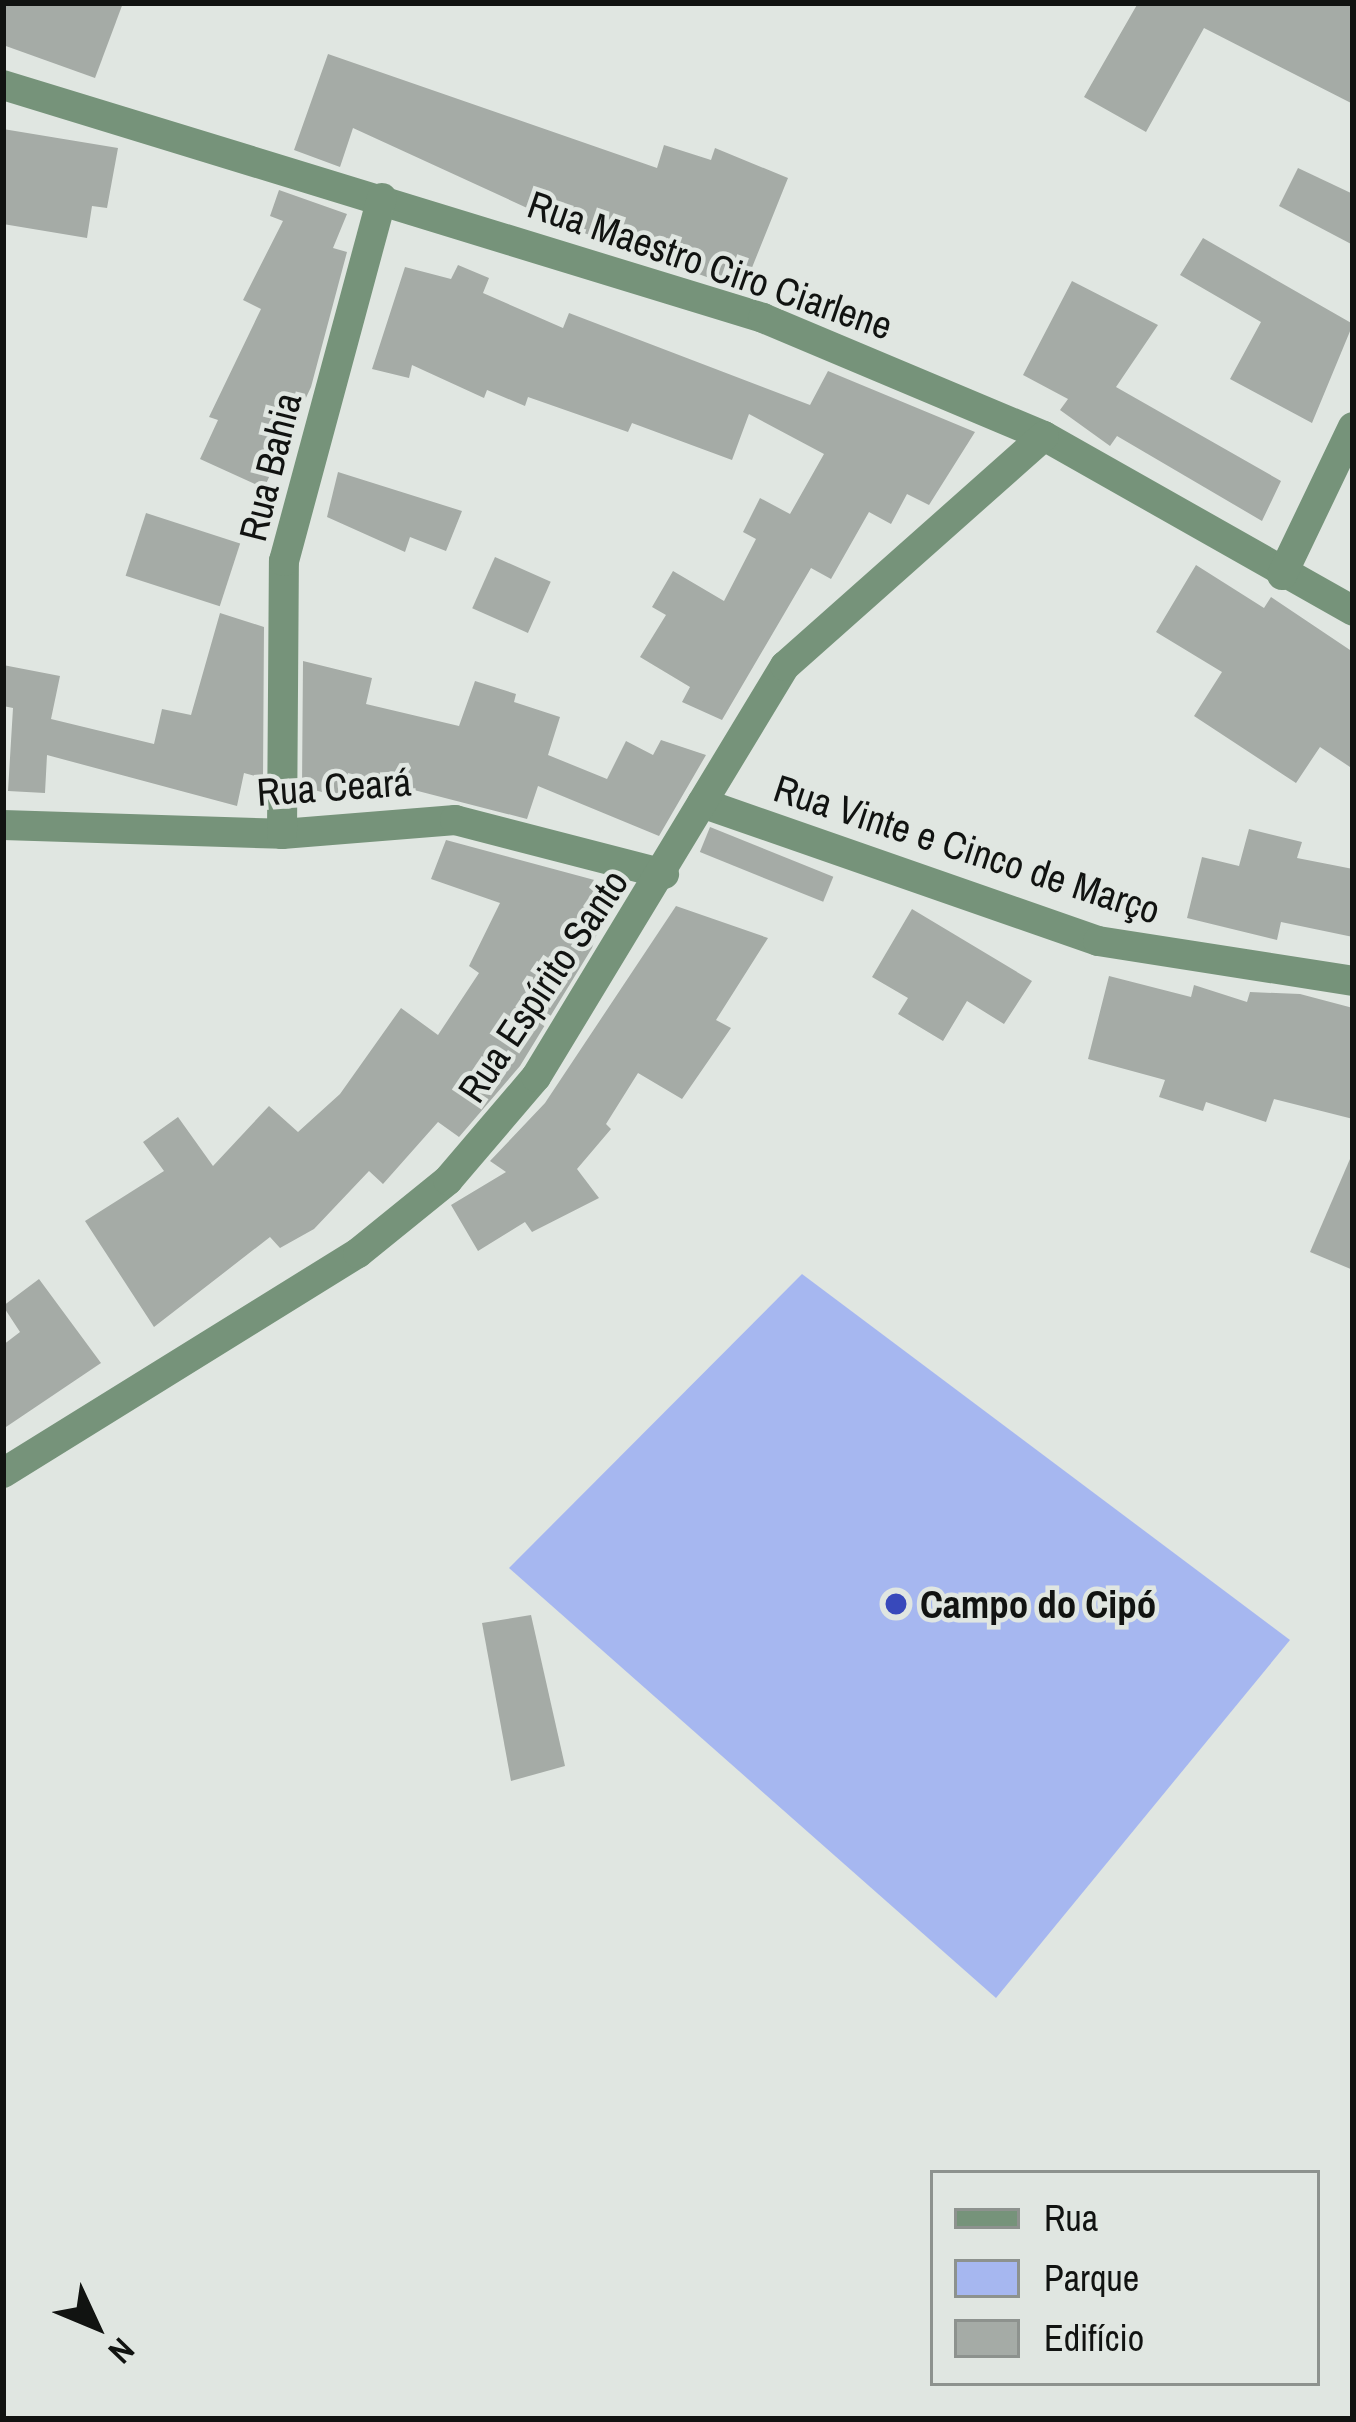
<!DOCTYPE html>
<html>
<head>
<meta charset="utf-8">
<style>
  body { margin:0 }
  #map { position:relative; width:1356px; height:2422px; overflow:hidden; background:#e0e6e1; font-family:"Archivo Narrow",sans-serif }
  div>[style] { position:absolute }
  .green>* { inset:0; background:#a6b7f0 }
  .building>* { inset:0; background:#a5aba6; transform-origin:0 0 }
  .street>* { height:30px; margin:-15px; padding:0 15px; transform-origin:15px; border-radius:15px; background:#76937a }
  .dots>* { width:33px; height:33px; translate:-50% -50%; box-sizing:border-box; border:6px solid #e0e6e1; border-radius:50% }
  span { translate:-50% -50%; white-space:nowrap; text-align:center; line-height:1.15; -webkit-text-stroke:9px #e0e6e1; paint-order:stroke }
  .street-label { font-size:39px; color:#111311 }
  .poi-label { font-size:39px; color:#111311; font-weight:700 }
  .left { translate:0 -50%; text-align:left }
  .frame { position:absolute; inset:0; border:6px solid #111311; pointer-events:none }
  .legend { position:absolute; left:930px; top:2170px; width:390px; height:216px; box-sizing:border-box; background:#e0e6e1; border:3px solid #8d928e; margin:0; padding:15px 21px; list-style:none; font-size:36px; color:#111311 }
  .legend li { display:flex; align-items:center; gap:24px; height:60px }
  .legend b { width:60px; border:3px solid #8d928e }
  .north { position:absolute; left:36px; top:2266px; width:120px; height:120px; -webkit-text-stroke:9px #e0e6e1; paint-order:stroke; rotate:134deg; font-size:33px; font-weight:700; line-height:48px; text-align:center; color:#111311 }
  .north::after { content:''; display:block; margin:auto; width:42px; height:54px; background:#111311; clip-path:polygon(50% 0,100% 100%,50% 72%,0 100%) }
</style>
</head>
<body>
<div id="map">
  <div class="green">
    <i style="clip-path:polygon(802px 1274px,1290px 1640px,996px 1998px,509px 1568px)"></i>
  </div>
  <div class="building">
    <i style="clip-path:polygon(3px 3px,123px 3px,95px 78px,3px 45px)"></i>
    <i style="clip-path:polygon(1138px 3px,1353px 3px,1353px 104px,1204px 28px,1146px 132px,1084px 97px)"></i>
    <i style="clip-path:polygon(328px 54px,657px 168px,664px 145px,711px 160px,715px 148px,788px 178px,743px 290px,573px 229px,353px 128px,340px 167px,294px 150px)"></i>
    <i style="clip-path:polygon(3px 129px,118px 148px,107px 208px,92px 206px,87px 238px,3px 224px)"></i>
    <i style="clip-path:polygon(1298px 168px,1353px 194px,1353px 245px,1279px 206px)"></i>
    <i style="clip-path:polygon(279px 190px,347px 214px,333px 248px,347px 252px,311px 387px,264px 488px,200px 459px,218px 420px,209px 417px,261px 309px,243px 300px,283px 221px,270px 216px)"></i>
    <i style="clip-path:polygon(1203px 238px,1353px 324px,1312px 423px,1230px 379px,1261px 322px,1180px 275px)"></i>
    <i style="clip-path:polygon(458px 265px,489px 278px,483px 293px,563px 328px,569px 313px,810px 405px,828px 371px,975px 432px,929px 505px,907px 494px,891px 524px,869px 512px,831px 579px,811px 568px,722px 720px,682px 702px,690px 687px,640px 657px,666px 615px,652px 607px,673px 571px,724px 601px,756px 539px,743px 532px,760px 498px,790px 514px,824px 454px,749px 414px,732px 460px,632px 423px,628px 432px,528px 397px,525px 406px,487px 390px,484px 398px,412px 365px,409px 378px,372px 369px,405px 267px,451px 279px)"></i>
    <i style="clip-path:polygon(1072px 281px,1158px 325px,1116px 387px,1281px 481px,1262px 521px,1117px 436px,1110px 446px,1060px 410px,1068px 399px,1023px 375px)"></i>
    <i style="clip-path:polygon(338px 472px,462px 511px,446px 551px,410px 537px,405px 552px,327px 517px)"></i>
    <i style="left:146px;top:513px;width:99px;height:66px;rotate:18deg"></i>
    <i style="left:495px;top:557px;width:61px;height:56px;rotate:24deg"></i>
    <i style="clip-path:polygon(1196px 565px,1264px 608px,1271px 597px,1353px 652px,1353px 769px,1320px 747px,1296px 783px,1194px 716px,1222px 672px,1156px 632px)"></i>
    <i style="clip-path:polygon(220px 613px,264px 627px,263px 778px,244px 773px,237px 806px,47px 755px,45px 793px,8px 791px,13px 708px,3px 706px,3px 665px,60px 676px,51px 719px,154px 744px,162px 709px,191px 715px)"></i>
    <i style="clip-path:polygon(303px 661px,372px 678px,366px 704px,459px 726px,475px 681px,516px 694px,514px 702px,560px 717px,548px 755px,607px 779px,626px 741px,653px 755px,661px 740px,706px 755px,659px 836px,538px 786px,527px 819px,348px 773px,342px 797px,302px 787px)"></i>
    <i style="left:710px;top:827px;width:133px;height:27px;rotate:22deg"></i>
    <i style="clip-path:polygon(1249px 829px,1302px 842px,1297px 858px,1353px 869px,1353px 937px,1281px 922px,1277px 940px,1187px 918px,1202px 857px,1239px 866px)"></i>
    <i style="clip-path:polygon(446px 840px,613px 885px,592px 948px,520px 1066px,459px 1137px,438px 1122px,383px 1184px,369px 1171px,314px 1229px,280px 1248px,270px 1237px,154px 1327px,85px 1221px,164px 1171px,143px 1142px,178px 1117px,213px 1166px,269px 1106px,298px 1132px,340px 1094px,401px 1008px,438px 1035px,479px 973px,469px 966px,500px 903px,431px 879px)"></i>
    <i style="clip-path:polygon(676px 906px,768px 938px,716px 1020px,731px 1028px,682px 1099px,638px 1073px,606px 1124px,611px 1129px,577px 1169px,599px 1198px,532px 1232px,525px 1222px,478px 1251px,451px 1205px,506px 1172px,490px 1161px,545px 1103px)"></i>
    <i style="clip-path:polygon(912px 909px,1032px 981px,1004px 1024px,967px 1001px,943px 1041px,898px 1014px,908px 998px,872px 977px)"></i>
    <i style="clip-path:polygon(1109px 976px,1191px 997px,1194px 985px,1247px 1002px,1250px 992px,1300px 994px,1353px 1008px,1353px 1119px,1274px 1099px,1266px 1122px,1206px 1102px,1203px 1111px,1159px 1097px,1165px 1080px,1088px 1059px)"></i>
    <i style="clip-path:polygon(1353px 1152px,1353px 1270px,1310px 1252px)"></i>
    <i style="clip-path:polygon(39px 1279px,101px 1363px,3px 1429px,3px 1345px,20px 1332px,3px 1306px)"></i>
    <i style="clip-path:polygon(531px 1615px,565px 1766px,511px 1781px,482px 1623px)"></i>
  </div>
  <div class="street">
    <i style="left:3px;top:85px;width:795px;rotate:17.04deg"></i>
    <i style="left:763px;top:318px;width:305px;rotate:22.8deg"></i>
    <i style="left:1044px;top:436px;width:355px;rotate:29.5deg"></i>
    <i style="left:1282px;top:575px;width:164px;rotate:-64.4deg"></i>
    <i style="left:702px;top:803px;width:419px;rotate:19.2deg"></i>
    <i style="left:1098px;top:941px;width:258px;rotate:8.9deg"></i>
    <i style="left:3px;top:825px;width:279px;rotate:1.8deg"></i>
    <i style="left:282px;top:834px;width:174px;rotate:-4.6deg"></i>
    <i style="left:455px;top:820px;width:216px;rotate:14.5deg"></i>
    <i style="left:282px;top:834px;width:273px;rotate:-89.6deg"></i>
    <i style="left:284px;top:561px;width:376px;rotate:-74.9deg"></i>
    <i style="left:3px;top:1473px;width:418px;rotate:-31.8deg"></i>
    <i style="left:358px;top:1253px;width:116px;rotate:-39deg"></i>
    <i style="left:448px;top:1180px;width:135px;rotate:-49.5deg"></i>
    <i style="left:536px;top:1077px;width:481px;rotate:-58.8deg"></i>
    <i style="left:785px;top:666px;width:346px;rotate:-41.6deg"></i>
  </div>
  <div class="dots">
    <i style="left:896px;top:1604px;background:#3849bb"></i>
  </div>
  <div class="street-label">
    <span style="left:710px;top:265px;rotate:19deg">Rua Maestro Ciro Ciarlene</span>
    <span style="left:270px;top:467px;rotate:-76deg">Rua Bahia</span>
    <span style="left:334px;top:787px;rotate:-4deg">Rua Ceará</span>
    <span style="left:967px;top:849px;rotate:18deg">Rua Vinte e Cinco de Março</span>
    <span style="left:543px;top:986px;rotate:-56deg">Rua Espírito Santo</span>
  </div>
  <div class="poi-label">
    <span class="left" style="left:920px;top:1604px">Campo do Cipó</span>
  </div>
  <div class="frame"></div>
  <ul class="legend">
  <li><b style="height:15px;background:#76937a"></b>Rua</li>
  <li><b style="height:33px;background:#a6b7f0"></b>Parque</li>
  <li><b style="height:33px;background:#a5aba6"></b>Edifício</li>
  </ul>
  <div class="north">N</div>
</div>
</body>
</html>
